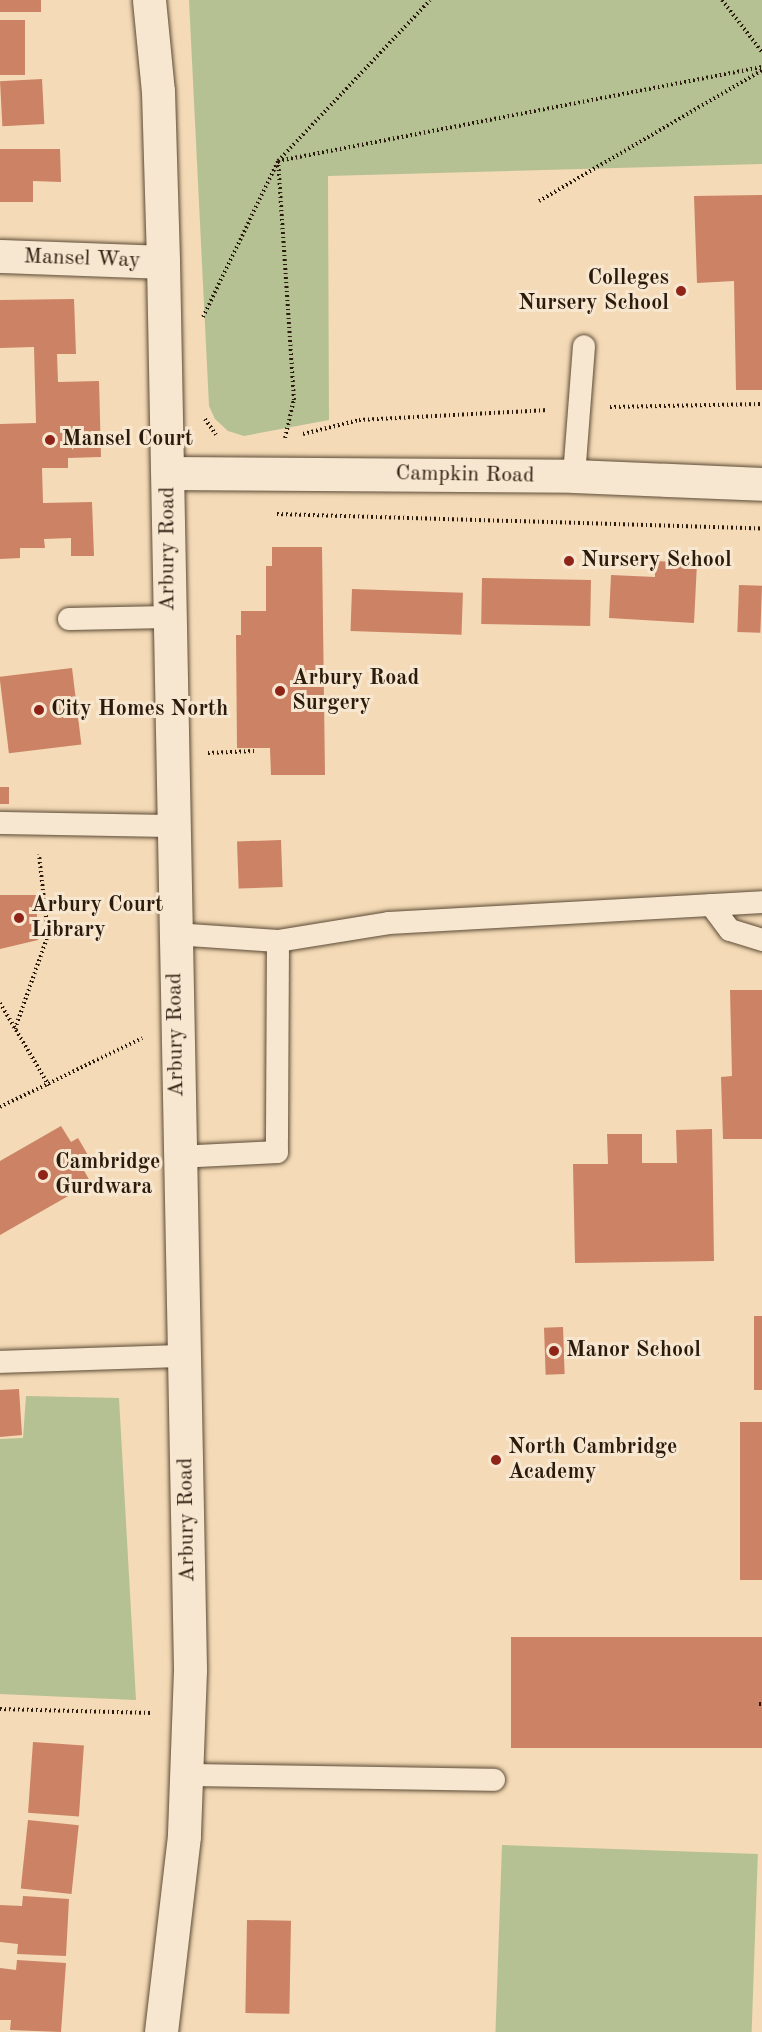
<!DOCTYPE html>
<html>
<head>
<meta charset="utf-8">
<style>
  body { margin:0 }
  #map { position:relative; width:762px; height:2032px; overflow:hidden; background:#f4dab6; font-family:"Old Standard TT",serif }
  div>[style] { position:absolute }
  .green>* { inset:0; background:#b5c193; transform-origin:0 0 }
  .building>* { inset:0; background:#cb8265; transform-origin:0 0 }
  .path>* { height:4px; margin-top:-2px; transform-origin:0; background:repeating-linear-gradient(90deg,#2a1b0c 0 1.5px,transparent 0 4.5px) }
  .roads { filter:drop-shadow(0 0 2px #5c4b36) drop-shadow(0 0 2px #5c4b36) }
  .lane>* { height:22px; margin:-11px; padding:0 11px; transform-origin:11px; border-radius:11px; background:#f8e7d0 }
  .street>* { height:33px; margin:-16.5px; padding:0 16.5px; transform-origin:16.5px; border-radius:16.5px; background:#f8e7d0 }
  .secondary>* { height:33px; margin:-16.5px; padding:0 16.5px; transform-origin:16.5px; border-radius:16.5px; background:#f8e7d0 }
  .dots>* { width:16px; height:16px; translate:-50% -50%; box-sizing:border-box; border:3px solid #f8e7d0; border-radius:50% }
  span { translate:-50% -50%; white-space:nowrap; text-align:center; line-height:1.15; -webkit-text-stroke:6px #f8e7d0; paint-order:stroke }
  .street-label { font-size:22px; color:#2a1b0c }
  .poi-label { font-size:22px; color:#2a1b0c; font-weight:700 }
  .right { translate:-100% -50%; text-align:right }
  .left { translate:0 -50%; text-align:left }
</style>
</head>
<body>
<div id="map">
  <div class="green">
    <i style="clip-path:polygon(189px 0,762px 0,762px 164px,328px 176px,329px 420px,244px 436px,228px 431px,215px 419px,209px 406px)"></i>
    <i style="clip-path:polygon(26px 1396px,119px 1398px,136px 1700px,0 1694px,0 1439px,23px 1438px)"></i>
    <i style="left:502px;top:1845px;width:256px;height:187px;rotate:2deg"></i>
  </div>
  <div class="building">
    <i style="left:0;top:0;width:41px;height:12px"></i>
    <i style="left:0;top:20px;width:25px;height:55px"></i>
    <i style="left:42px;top:79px;width:45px;height:42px;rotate:87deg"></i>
    <i style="clip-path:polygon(0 149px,60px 149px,61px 182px,33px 181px,33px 202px,0 202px)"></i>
    <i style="clip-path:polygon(762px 195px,762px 390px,736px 390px,734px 281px,697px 283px,694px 196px)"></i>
    <i style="clip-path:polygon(74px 299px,76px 354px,57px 354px,58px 382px,99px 381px,101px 457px,68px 458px,68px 468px,42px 468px,43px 503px,92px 502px,94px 556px,71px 556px,71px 538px,44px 539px,45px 548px,20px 548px,20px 558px,0 559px,0 424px,36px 423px,34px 347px,0 348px,0 300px)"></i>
    <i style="clip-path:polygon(272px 547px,322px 547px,325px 775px,271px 775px,270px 748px,237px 748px,236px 635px,241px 635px,241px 611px,266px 611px,266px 566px,272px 566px)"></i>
    <i style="clip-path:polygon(655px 561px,697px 563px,694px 623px,609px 618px,611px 575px,655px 577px)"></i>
    <i style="left:482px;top:578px;width:109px;height:46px;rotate:1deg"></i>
    <i style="left:739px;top:585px;width:23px;height:47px;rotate:2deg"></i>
    <i style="left:352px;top:589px;width:111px;height:42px;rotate:2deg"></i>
    <i style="left:72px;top:668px;width:77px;height:73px;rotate:83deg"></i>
    <i style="left:0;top:787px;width:9px;height:17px"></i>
    <i style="left:281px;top:840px;width:47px;height:44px;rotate:88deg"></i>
    <i style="clip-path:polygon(0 895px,36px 895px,38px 940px,0 949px)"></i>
    <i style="clip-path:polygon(730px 990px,762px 990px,762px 1139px,723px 1139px,721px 1077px,732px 1076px)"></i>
    <i style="clip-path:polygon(61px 1126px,71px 1142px,78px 1138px,92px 1162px,82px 1167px,91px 1183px,0 1235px,0 1161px)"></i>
    <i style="clip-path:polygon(712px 1129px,714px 1261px,575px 1263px,573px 1164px,608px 1164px,607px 1134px,642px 1134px,642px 1163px,677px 1163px,676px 1130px)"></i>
    <i style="left:754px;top:1316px;width:8px;height:74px"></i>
    <i style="left:563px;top:1327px;width:47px;height:19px;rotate:88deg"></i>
    <i style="clip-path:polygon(19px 1389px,22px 1435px,0 1437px,0 1390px)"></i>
    <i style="left:740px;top:1422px;width:22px;height:158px"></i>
    <i style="left:762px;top:1637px;width:111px;height:251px;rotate:90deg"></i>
    <i style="left:33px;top:1742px;width:51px;height:71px;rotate:4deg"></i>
    <i style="left:28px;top:1820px;width:51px;height:69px;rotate:6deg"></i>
    <i style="clip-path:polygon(23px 1896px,69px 1899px,66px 1956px,17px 1954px,18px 1944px,0 1942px,0 1905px,22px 1906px)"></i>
    <i style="left:247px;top:1920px;width:44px;height:93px;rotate:1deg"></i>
    <i style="clip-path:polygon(17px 1960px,66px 1963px,61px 2032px,10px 2030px,11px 2020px,0 2020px,0 1968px,16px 1970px)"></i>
  </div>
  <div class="path">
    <i style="left:722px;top:0;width:66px;rotate:52.4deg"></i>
    <i style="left:539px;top:201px;width:259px;rotate:-30.4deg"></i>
    <i style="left:203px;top:317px;width:173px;rotate:-64.3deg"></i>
    <i style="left:278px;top:161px;width:221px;rotate:-46.6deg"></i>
    <i style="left:610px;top:407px;width:152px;rotate:-1.1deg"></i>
    <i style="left:205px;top:419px;width:19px;rotate:55deg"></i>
    <i style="left:303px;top:434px;width:58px;rotate:-14deg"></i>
    <i style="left:359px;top:420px;width:189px;rotate:-3deg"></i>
    <i style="left:285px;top:438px;width:39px;rotate:-77deg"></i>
    <i style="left:294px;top:400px;width:240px;rotate:-93.8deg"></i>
    <i style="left:278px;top:161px;width:493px;rotate:-11deg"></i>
    <i style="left:277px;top:514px;width:485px;rotate:1.7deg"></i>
    <i style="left:208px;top:753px;width:46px;rotate:-2.5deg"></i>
    <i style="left:0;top:1003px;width:96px;rotate:59.4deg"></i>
    <i style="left:15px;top:1029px;width:100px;rotate:-70.7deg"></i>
    <i style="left:48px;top:935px;width:81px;rotate:-96.4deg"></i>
    <i style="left:0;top:1107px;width:158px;rotate:-25.9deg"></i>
    <i style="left:759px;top:1704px;width:3px"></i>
    <i style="left:0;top:1709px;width:152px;rotate:1.5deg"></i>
  </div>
  <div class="roads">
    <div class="lane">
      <i style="left:574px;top:476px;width:130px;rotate:-85.6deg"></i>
      <i style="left:69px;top:619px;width:100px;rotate:-1.1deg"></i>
      <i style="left:0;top:823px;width:172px;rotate:1deg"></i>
      <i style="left:711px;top:905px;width:31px;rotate:53deg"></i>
      <i style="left:730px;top:930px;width:34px;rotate:17deg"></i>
      <i style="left:174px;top:934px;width:104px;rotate:3.9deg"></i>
      <i style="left:278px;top:941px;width:211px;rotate:90.3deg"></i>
      <i style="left:277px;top:1152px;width:99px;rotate:177.1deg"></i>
      <i style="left:278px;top:941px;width:112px;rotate:-9.2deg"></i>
      <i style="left:389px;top:923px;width:374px;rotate:-3.2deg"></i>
      <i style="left:0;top:1362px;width:184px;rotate:-1.9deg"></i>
      <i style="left:187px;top:1775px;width:307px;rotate:0.9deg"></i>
    </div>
    <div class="street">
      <i style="left:0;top:256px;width:163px;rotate:2.1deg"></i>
      <i style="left:168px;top:473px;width:406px;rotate:0.4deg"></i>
      <i style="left:574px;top:476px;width:188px;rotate:2.4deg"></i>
    </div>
    <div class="secondary">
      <i style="left:149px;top:0;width:91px;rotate:84.4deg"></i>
      <i style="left:158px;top:91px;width:171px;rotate:88.3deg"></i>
      <i style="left:163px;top:262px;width:1408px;rotate:88.9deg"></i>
      <i style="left:190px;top:1670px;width:166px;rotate:92.1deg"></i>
      <i style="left:184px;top:1836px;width:197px;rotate:96.7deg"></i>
    </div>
  </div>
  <div class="dots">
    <i style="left:681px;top:291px;background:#8f2418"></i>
    <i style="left:50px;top:440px;background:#8f2418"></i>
    <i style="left:569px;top:561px;background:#8f2418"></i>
    <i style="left:280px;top:691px;background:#8f2418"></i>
    <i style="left:39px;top:710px;background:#8f2418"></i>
    <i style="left:19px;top:918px;background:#8f2418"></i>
    <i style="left:43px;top:1175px;background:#8f2418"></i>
    <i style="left:554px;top:1351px;background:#8f2418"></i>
    <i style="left:496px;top:1460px;background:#8f2418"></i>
  </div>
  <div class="street-label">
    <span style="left:82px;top:259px;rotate:2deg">Mansel Way</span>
    <span style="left:465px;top:475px;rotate:1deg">Campkin Road</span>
    <span style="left:168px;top:549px;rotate:-90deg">Arbury Road</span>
    <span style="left:176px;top:1035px;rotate:-91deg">Arbury Road</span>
    <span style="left:187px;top:1520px;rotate:-91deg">Arbury Road</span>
  </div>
  <div class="poi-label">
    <span class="right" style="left:669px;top:291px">Colleges<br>Nursery School</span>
    <span class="left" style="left:62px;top:440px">Mansel Court</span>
    <span class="left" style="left:581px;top:561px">Nursery School</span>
    <span class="left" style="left:292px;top:691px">Arbury Road<br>Surgery</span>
    <span class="left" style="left:51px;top:710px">City Homes North</span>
    <span class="left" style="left:31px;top:918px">Arbury Court<br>Library</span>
    <span class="left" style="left:55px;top:1175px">Cambridge<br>Gurdwara</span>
    <span class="left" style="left:566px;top:1351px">Manor School</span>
    <span class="left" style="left:508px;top:1460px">North Cambridge<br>Academy</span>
  </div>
</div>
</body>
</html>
